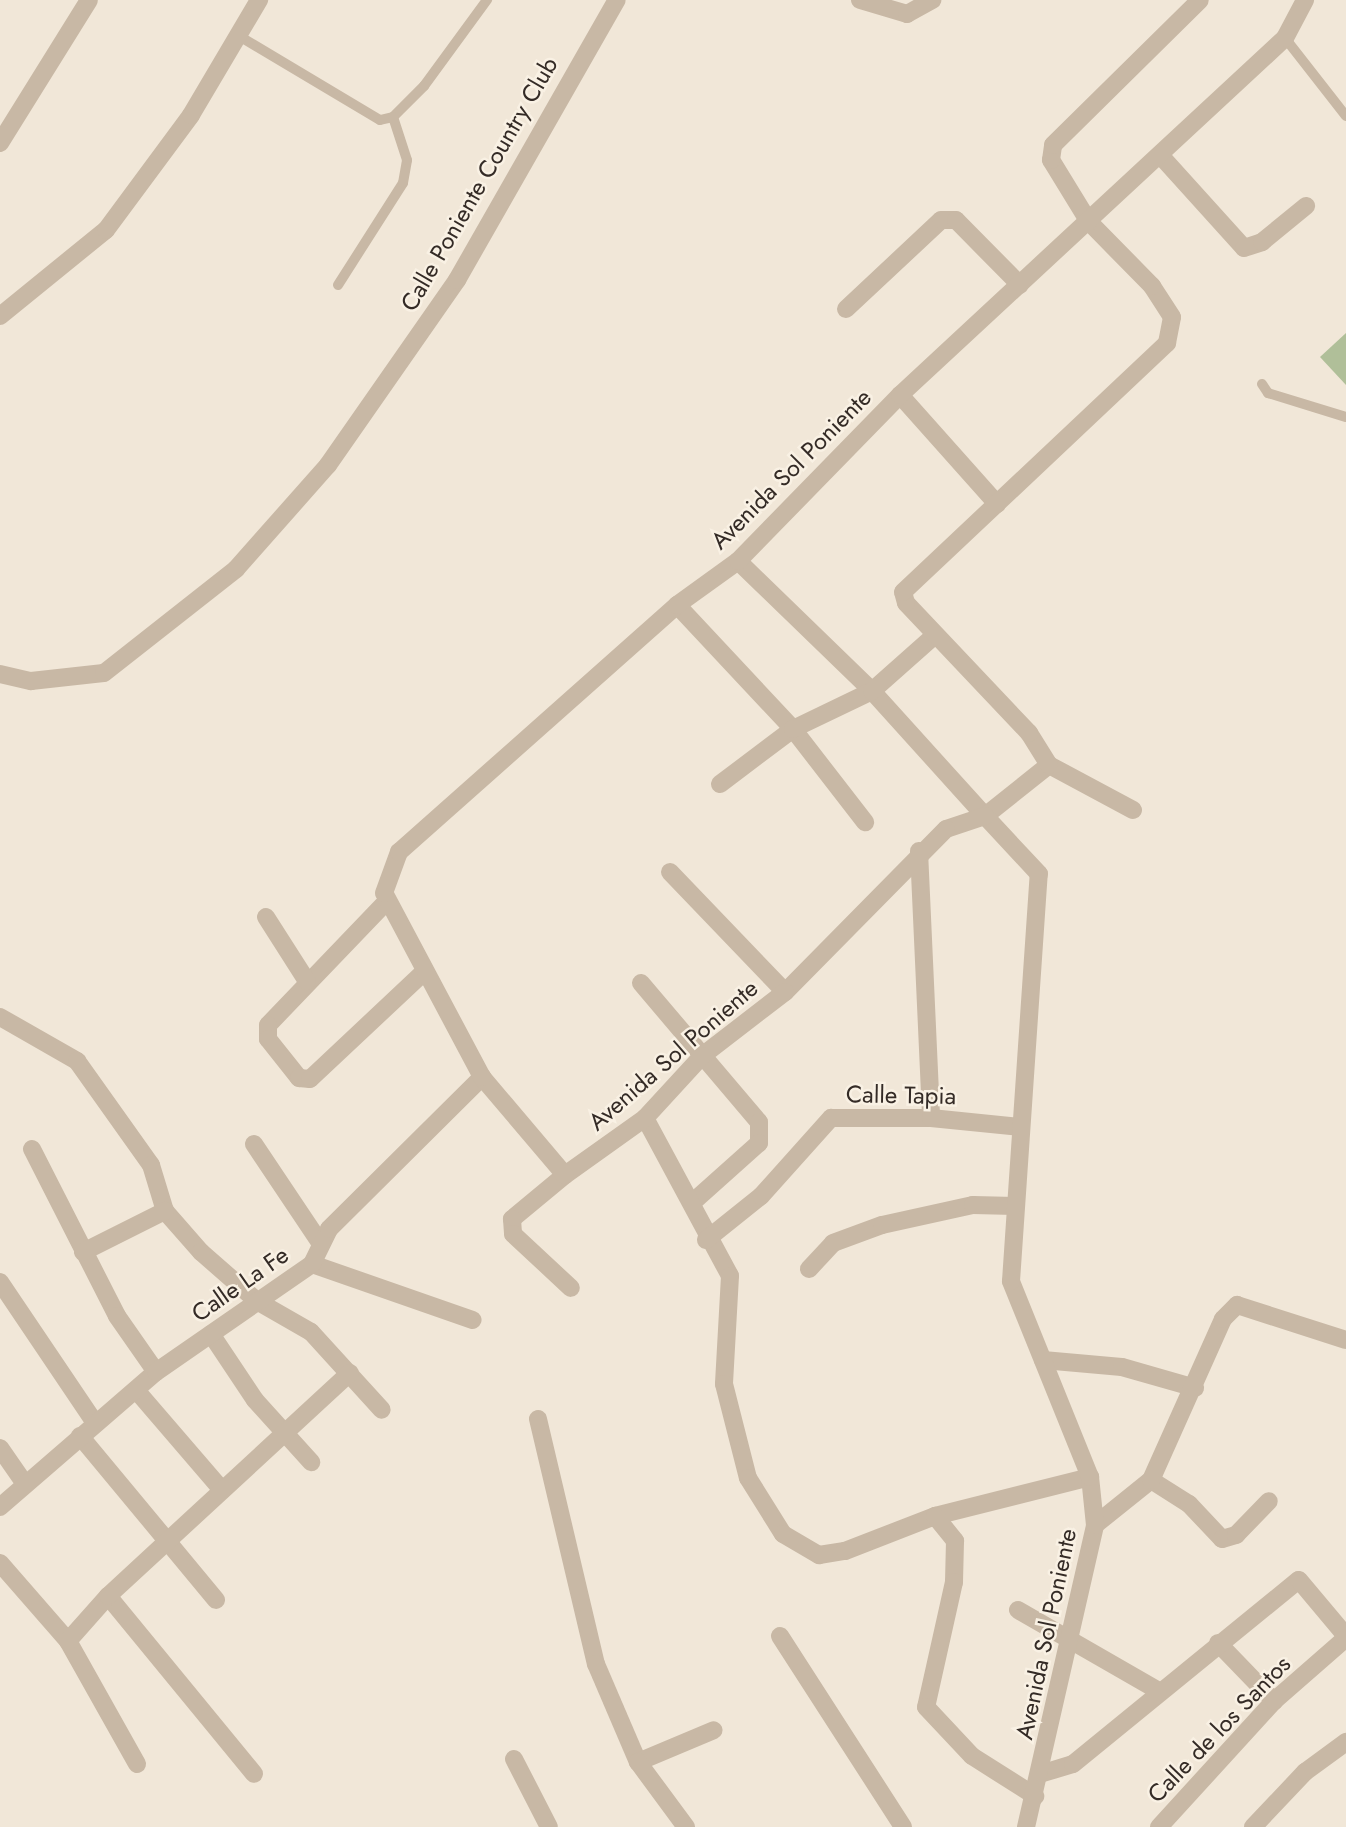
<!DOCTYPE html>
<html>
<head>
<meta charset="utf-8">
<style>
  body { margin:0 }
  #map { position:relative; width:1346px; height:1827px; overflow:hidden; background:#f1e7d8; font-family:Jost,sans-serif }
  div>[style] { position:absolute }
  .green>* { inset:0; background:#b0bf99 }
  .lane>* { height:10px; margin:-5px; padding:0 5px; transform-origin:5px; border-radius:5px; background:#c8b8a5 }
  .street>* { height:18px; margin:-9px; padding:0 9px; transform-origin:9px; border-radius:9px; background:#c8b8a5 }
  span { translate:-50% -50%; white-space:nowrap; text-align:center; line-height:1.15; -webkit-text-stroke:5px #f9f1e4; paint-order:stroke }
  .street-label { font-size:24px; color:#342b26 }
</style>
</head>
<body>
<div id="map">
  <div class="green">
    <i style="clip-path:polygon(1346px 333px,1346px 385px,1320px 357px)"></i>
  </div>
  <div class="lane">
    <i style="left:239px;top:36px;width:164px;rotate:30.8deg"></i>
    <i style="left:380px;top:120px;width:13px;rotate:-13deg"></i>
    <i style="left:393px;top:117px;width:44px;rotate:-45deg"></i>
    <i style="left:424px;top:86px;width:107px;rotate:-53.8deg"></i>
    <i style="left:1285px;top:38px;width:99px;rotate:52deg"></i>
    <i style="left:338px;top:285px;width:121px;rotate:-57.5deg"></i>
    <i style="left:403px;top:183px;width:23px;rotate:-80deg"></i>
    <i style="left:407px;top:160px;width:45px;rotate:-108deg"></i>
    <i style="left:1262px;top:384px;width:11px;rotate:56deg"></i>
    <i style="left:1268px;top:393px;width:82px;rotate:17.1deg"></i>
  </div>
  <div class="street">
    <i style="left:860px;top:0;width:49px;rotate:16.6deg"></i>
    <i style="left:907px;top:14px;width:29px;rotate:-29deg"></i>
    <i style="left:0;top:143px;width:168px;rotate:-58.1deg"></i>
    <i style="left:1160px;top:155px;width:125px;rotate:47.9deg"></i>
    <i style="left:1244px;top:248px;width:19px;rotate:-18deg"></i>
    <i style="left:1262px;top:242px;width:57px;rotate:-39.3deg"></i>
    <i style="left:846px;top:309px;width:130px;rotate:-43.1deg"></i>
    <i style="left:941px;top:220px;width:15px"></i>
    <i style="left:956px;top:220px;width:91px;rotate:45.4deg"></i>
    <i style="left:0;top:316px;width:136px;rotate:-39.1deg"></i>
    <i style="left:106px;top:230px;width:143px;rotate:-53.5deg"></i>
    <i style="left:191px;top:115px;width:134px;rotate:-59.4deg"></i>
    <i style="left:900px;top:395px;width:146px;rotate:48.3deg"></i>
    <i style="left:738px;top:561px;width:187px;rotate:44.1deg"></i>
    <i style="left:872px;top:691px;width:169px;rotate:47.9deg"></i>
    <i style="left:985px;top:816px;width:82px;rotate:-38.6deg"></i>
    <i style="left:677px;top:605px;width:170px;rotate:46.9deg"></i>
    <i style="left:793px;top:729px;width:118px;rotate:52.3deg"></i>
    <i style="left:0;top:674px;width:32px;rotate:13deg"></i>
    <i style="left:31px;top:681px;width:73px;rotate:-6.3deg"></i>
    <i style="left:104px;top:673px;width:168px;rotate:-38.2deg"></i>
    <i style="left:236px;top:569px;width:139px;rotate:-48.5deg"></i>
    <i style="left:328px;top:465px;width:226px;rotate:-55.1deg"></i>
    <i style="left:457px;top:280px;width:322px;rotate:-60.3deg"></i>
    <i style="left:720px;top:784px;width:91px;rotate:-37deg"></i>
    <i style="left:793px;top:729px;width:88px;rotate:-25.7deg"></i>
    <i style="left:872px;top:691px;width:84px;rotate:-41.6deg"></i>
    <i style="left:1133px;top:810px;width:95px;rotate:-151.8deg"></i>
    <i style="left:1049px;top:765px;width:38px;rotate:-122deg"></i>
    <i style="left:1029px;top:733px;width:179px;rotate:-133.4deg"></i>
    <i style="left:906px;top:603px;width:11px;rotate:-105deg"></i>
    <i style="left:903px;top:592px;width:363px;rotate:-43.3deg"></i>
    <i style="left:1167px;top:343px;width:26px;rotate:-79deg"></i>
    <i style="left:1172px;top:317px;width:37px;rotate:-123deg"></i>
    <i style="left:1152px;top:286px;width:90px;rotate:-134.5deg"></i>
    <i style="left:1089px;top:222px;width:73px;rotate:-121.5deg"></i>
    <i style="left:1051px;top:160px;width:15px;rotate:-82deg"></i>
    <i style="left:1053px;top:145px;width:206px;rotate:-44.6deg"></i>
    <i style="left:919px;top:851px;width:267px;rotate:87.4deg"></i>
    <i style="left:670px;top:872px;width:166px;rotate:46.2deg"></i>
    <i style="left:386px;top:902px;width:170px;rotate:133.8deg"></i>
    <i style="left:268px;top:1025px;width:14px;rotate:90deg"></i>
    <i style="left:268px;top:1039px;width:50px;rotate:51.5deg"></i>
    <i style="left:299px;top:1078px;width:11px;rotate:5deg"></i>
    <i style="left:310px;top:1079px;width:155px;rotate:-43.2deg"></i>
    <i style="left:266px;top:917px;width:76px;rotate:57.4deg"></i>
    <i style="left:641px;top:983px;width:182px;rotate:49.7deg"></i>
    <i style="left:759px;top:1122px;width:21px;rotate:90deg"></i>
    <i style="left:759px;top:1143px;width:89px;rotate:138.2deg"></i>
    <i style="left:0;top:1017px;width:89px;rotate:29.7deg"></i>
    <i style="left:77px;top:1061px;width:128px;rotate:54.6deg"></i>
    <i style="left:151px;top:1165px;width:48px;rotate:73.1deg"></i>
    <i style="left:165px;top:1211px;width:55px;rotate:48.7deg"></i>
    <i style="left:201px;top:1252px;width:74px;rotate:41.2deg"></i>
    <i style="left:257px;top:1301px;width:62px;rotate:29.9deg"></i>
    <i style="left:311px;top:1332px;width:105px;rotate:47.7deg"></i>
    <i style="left:645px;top:1118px;width:179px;rotate:61.7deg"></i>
    <i style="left:730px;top:1276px;width:108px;rotate:93.2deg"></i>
    <i style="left:724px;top:1384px;width:97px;rotate:75.7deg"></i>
    <i style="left:748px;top:1478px;width:66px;rotate:58deg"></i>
    <i style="left:783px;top:1534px;width:42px;rotate:30.3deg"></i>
    <i style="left:819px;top:1555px;width:26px;rotate:-9deg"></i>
    <i style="left:845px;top:1551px;width:97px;rotate:-21.3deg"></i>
    <i style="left:935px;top:1516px;width:160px;rotate:-14.1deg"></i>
    <i style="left:254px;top:1144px;width:117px;rotate:56.2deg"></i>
    <i style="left:32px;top:1149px;width:187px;rotate:63deg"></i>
    <i style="left:117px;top:1316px;width:68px;rotate:55.1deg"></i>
    <i style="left:565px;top:1175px;width:69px;rotate:140.3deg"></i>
    <i style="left:512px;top:1219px;width:15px;rotate:86deg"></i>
    <i style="left:513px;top:1234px;width:79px;rotate:43deg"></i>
    <i style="left:706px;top:1240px;width:70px;rotate:-38.7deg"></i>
    <i style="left:761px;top:1196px;width:105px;rotate:-48.1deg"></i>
    <i style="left:831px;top:1118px;width:100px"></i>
    <i style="left:931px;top:1118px;width:88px;rotate:5.8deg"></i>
    <i style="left:83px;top:1252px;width:92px;rotate:-26.6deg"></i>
    <i style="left:312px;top:1264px;width:170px;rotate:19.2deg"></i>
    <i style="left:809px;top:1269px;width:35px;rotate:-47deg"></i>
    <i style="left:833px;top:1243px;width:52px;rotate:-20.2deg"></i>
    <i style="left:882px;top:1225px;width:93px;rotate:-12.4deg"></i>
    <i style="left:973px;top:1205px;width:42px;rotate:1.4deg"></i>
    <i style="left:0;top:1282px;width:170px;rotate:56deg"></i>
    <i style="left:211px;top:1334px;width:79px;rotate:56.3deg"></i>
    <i style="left:255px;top:1400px;width:84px;rotate:47.9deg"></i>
    <i style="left:1043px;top:1360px;width:79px;rotate:5.1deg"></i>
    <i style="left:1122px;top:1367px;width:76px;rotate:16deg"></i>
    <i style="left:136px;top:1390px;width:132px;rotate:49.3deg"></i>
    <i style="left:538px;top:1419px;width:252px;rotate:76.7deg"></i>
    <i style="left:596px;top:1664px;width:107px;rotate:66.8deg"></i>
    <i style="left:638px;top:1762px;width:82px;rotate:-22.8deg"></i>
    <i style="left:80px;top:1436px;width:213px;rotate:50.3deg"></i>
    <i style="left:0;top:1448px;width:44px;rotate:55.2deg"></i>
    <i style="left:1151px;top:1480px;width:45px;rotate:32.3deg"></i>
    <i style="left:1189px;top:1504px;width:48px;rotate:46.7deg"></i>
    <i style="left:1222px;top:1539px;width:15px;rotate:-16deg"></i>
    <i style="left:1236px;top:1535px;width:47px;rotate:-45.9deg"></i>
    <i style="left:0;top:1507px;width:206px;rotate:-40.9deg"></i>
    <i style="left:156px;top:1372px;width:190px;rotate:-34.7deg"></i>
    <i style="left:312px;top:1264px;width:39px;rotate:-64deg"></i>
    <i style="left:329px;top:1229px;width:216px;rotate:-44.8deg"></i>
    <i style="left:935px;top:1516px;width:32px;rotate:51deg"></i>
    <i style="left:955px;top:1541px;width:41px;rotate:91.4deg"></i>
    <i style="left:954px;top:1582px;width:128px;rotate:102.6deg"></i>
    <i style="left:926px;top:1707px;width:67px;rotate:46.8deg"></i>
    <i style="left:972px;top:1756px;width:75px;rotate:32.4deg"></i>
    <i style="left:1095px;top:1525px;width:72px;rotate:-38.8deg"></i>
    <i style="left:1151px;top:1480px;width:176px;rotate:-65.9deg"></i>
    <i style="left:1223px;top:1319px;width:20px;rotate:-45deg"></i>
    <i style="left:1237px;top:1305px;width:114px;rotate:17.8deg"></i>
    <i style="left:0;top:1563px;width:103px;rotate:48.9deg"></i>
    <i style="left:68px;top:1641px;width:141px;rotate:60.7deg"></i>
    <i style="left:108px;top:1596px;width:230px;rotate:50.6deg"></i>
    <i style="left:1018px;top:1610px;width:160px;rotate:29.9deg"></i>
    <i style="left:780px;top:1636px;width:227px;rotate:57.2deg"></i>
    <i style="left:68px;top:1641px;width:60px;rotate:-48.4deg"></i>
    <i style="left:108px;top:1596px;width:329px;rotate:-42.7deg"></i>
    <i style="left:1218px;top:1643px;width:81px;rotate:46deg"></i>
    <i style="left:514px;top:1759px;width:76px;rotate:62.8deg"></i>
    <i style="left:638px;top:1762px;width:81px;rotate:53.6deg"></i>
    <i style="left:1040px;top:1774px;width:34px;rotate:-17deg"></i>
    <i style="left:1073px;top:1764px;width:291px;rotate:-39.2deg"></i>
    <i style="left:1299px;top:1580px;width:73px;rotate:50deg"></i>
    <i style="left:1026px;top:1827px;width:310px;rotate:-77.1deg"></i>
    <i style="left:1095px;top:1525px;width:48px;rotate:-95.9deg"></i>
    <i style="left:1090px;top:1477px;width:211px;rotate:-112deg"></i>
    <i style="left:1011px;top:1281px;width:408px;rotate:-86.1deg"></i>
    <i style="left:1039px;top:874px;width:79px;rotate:-133deg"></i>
    <i style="left:985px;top:816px;width:41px;rotate:161.6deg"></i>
    <i style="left:946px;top:829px;width:229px;rotate:134.6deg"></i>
    <i style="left:785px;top:992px;width:105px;rotate:142.4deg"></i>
    <i style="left:702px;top:1056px;width:84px;rotate:132.6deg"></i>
    <i style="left:645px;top:1118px;width:98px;rotate:144.5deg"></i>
    <i style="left:565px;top:1175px;width:128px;rotate:-130.3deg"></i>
    <i style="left:482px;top:1077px;width:208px;rotate:-118deg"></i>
    <i style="left:384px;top:893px;width:44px;rotate:-69.9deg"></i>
    <i style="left:399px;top:852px;width:372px;rotate:-41.6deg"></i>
    <i style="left:677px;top:605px;width:75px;rotate:-35.8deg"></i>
    <i style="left:738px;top:561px;width:232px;rotate:-45.7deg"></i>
    <i style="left:900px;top:395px;width:525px;rotate:-42.84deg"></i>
    <i style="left:1285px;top:38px;width:43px;rotate:-62.2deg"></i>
    <i style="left:1159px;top:1827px;width:171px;rotate:-47.6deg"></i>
    <i style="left:1274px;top:1701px;width:96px;rotate:-41.2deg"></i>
    <i style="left:1253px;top:1827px;width:76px;rotate:-46.6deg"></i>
    <i style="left:1305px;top:1772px;width:51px;rotate:-36.2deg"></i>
  </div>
  <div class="street-label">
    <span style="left:479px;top:184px;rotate:-60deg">Calle Poniente Country Club</span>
    <span style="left:791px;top:469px;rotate:-45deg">Avenida Sol Poniente</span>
    <span style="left:673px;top:1055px;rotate:-41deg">Avenida Sol Poniente</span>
    <span style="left:901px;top:1095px;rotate:1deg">Calle Tapia</span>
    <span style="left:240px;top:1284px;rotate:-35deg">Calle La Fe</span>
    <span style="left:1046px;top:1634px;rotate:-78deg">Avenida Sol Poniente</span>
    <span style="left:1219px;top:1729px;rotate:-46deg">Calle de los Santos</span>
  </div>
</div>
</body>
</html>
